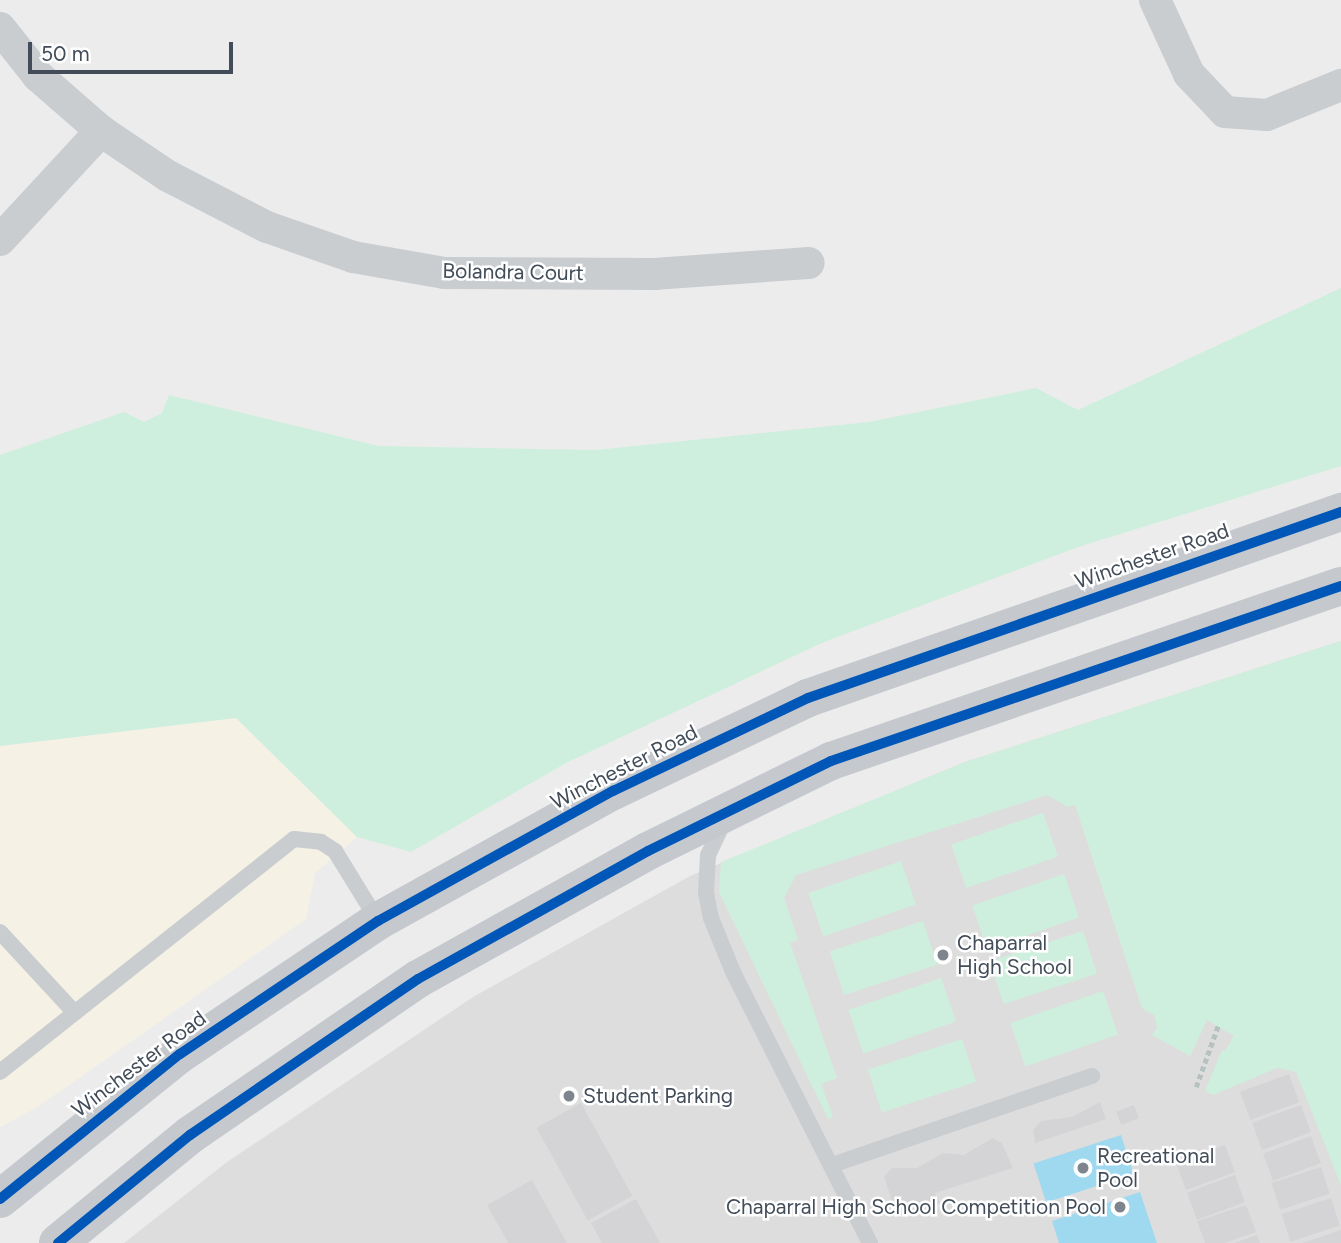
<!DOCTYPE html>
<html>
<head>
<meta charset="utf-8">
<style>
  body { margin:0 }
  #map { position:relative; width:1341px; height:1243px; overflow:hidden; background:#edecec; font-family:Figtree,sans-serif }
  div>[style] { position:absolute }
  .commercial>* { inset:0; background:#f5f2e5 }
  .education>* { inset:0; background:#dedddd }
  .green>* { inset:0; background:#ceefdd; transform-origin:0 0 }
  .water>* { inset:0; background:#9fd9f0; transform-origin:0 0 }
  .building>* { inset:0; background:#d4d4d7; transform-origin:0 0 }
  .path>* { height:4.5px; margin-top:-2.25px; transform-origin:0; background:repeating-linear-gradient(90deg,#b5c2c0 0 5px,transparent 0 8.5px) }
  .service>* { height:16px; margin:-8px; padding:0 8px; transform-origin:8px; border-radius:8px; background:#cacdd0 }
  .minor>* { height:32px; margin:-16px; padding:0 16px; transform-origin:16px; border-radius:16px; background:#cacdd0 }
  .primary>* { height:38px; margin:-19px; padding:0 19px; transform-origin:19px; border-radius:19px; background:#c5c8cd }
  .cycleway>* { height:10px; margin:-5px; padding:0 5px; transform-origin:5px; border-radius:5px; background:#0057b8 }
  .dots>* { width:19px; height:19px; translate:-50% -50%; box-sizing:border-box; border:4px solid #fff; border-radius:50% }
  span { translate:-50% -50%; white-space:nowrap; text-align:center; line-height:1.15; -webkit-text-stroke:5px #fff; paint-order:stroke }
  .street-label { font-size:21px; color:#424d59 }
  .poi-label { font-size:21px; color:#424d59 }
  .left { translate:0 -50%; text-align:left }
  .right { translate:-100% -50%; text-align:right }
  .scale { position:absolute; left:28px; top:42px; width:205px; height:32px; box-sizing:border-box; border:4px solid #424d59; border-top:0; padding-left:9px; font-size:21px; line-height:24px; white-space:nowrap; color:#424d59; -webkit-text-stroke:5px #fff; paint-order:stroke }
</style>
</head>
<body>
<div id="map">
  <div class="commercial">
    <i style="clip-path:polygon(236px 718px,357px 837px,315px 873px,306px 919px,39px 1106px,0 1127px,0 746px)"></i>
  </div>
  <div class="education">
    <i style="clip-path:polygon(1341px 641px,1341px 1243px,124px 1243px,227px 1162px,473px 997px,690px 876px,965px 762px)"></i>
  </div>
  <div class="green">
    <i style="clip-path:polygon(1341px 288px,1341px 466px,1078px 547px,824px 642px,568px 762px,411px 852px,357px 837px,236px 718px,0 746px,0 455px,124px 412px,144px 422px,162px 413px,169px 395px,379px 446px,596px 450px,869px 422px,1036px 388px,1078px 410px)"></i>
    <i style="clip-path:polygon(1341px 641px,1341px 1185px,1296px 1072px,1277px 1068px,1213px 1095px,1205px 1091px,1222px 1050px,1225px 1051px,1234px 1036px,1207px 1020px,1190px 1056px,1152px 1035px,1157px 1028px,1154px 1015px,1142px 1008px,1075px 805px,1068px 807px,1047px 795px,796px 875px,784px 898px,798px 940px,790px 943px,837px 1078px,821px 1084px,833px 1117px,828px 1119px,719px 892px,721px 862px,965px 762px)"></i>
    <i style="left:1043px;top:813px;width:46px;height:97px;rotate:71deg"></i>
    <i style="left:901px;top:861px;width:46px;height:98px;rotate:71deg"></i>
    <i style="left:1064px;top:874px;width:46px;height:97px;rotate:71deg"></i>
    <i style="left:923px;top:921px;width:46px;height:98px;rotate:72deg"></i>
    <i style="left:1083px;top:931px;width:45px;height:98px;rotate:72deg"></i>
    <i style="left:941px;top:978px;width:46px;height:98px;rotate:71deg"></i>
    <i style="left:1103px;top:991px;width:46px;height:98px;rotate:71deg"></i>
    <i style="left:962px;top:1039px;width:45px;height:99px;rotate:72deg"></i>
  </div>
  <div class="water">
    <i style="left:1121px;top:1135px;width:41px;height:92px;rotate:72deg"></i>
    <i style="clip-path:polygon(1140px 1192px,1157px 1243px,1059px 1243px,1052px 1221px)"></i>
  </div>
  <div class="building">
    <i style="left:1289px;top:1074px;width:30px;height:52px;rotate:70deg"></i>
    <i style="clip-path:polygon(1100px 1102px,1106px 1119px,1035px 1143px,1033px 1130px,1041px 1121px,1072px 1117px)"></i>
    <i style="left:581px;top:1103px;width:106px;height:51px;rotate:61deg"></i>
    <i style="left:1134px;top:1105px;width:14px;height:19px;rotate:69deg"></i>
    <i style="left:1301px;top:1105px;width:29px;height:52px;rotate:70deg"></i>
    <i style="left:1311px;top:1136px;width:29px;height:51px;rotate:70deg"></i>
    <i style="clip-path:polygon(993px 1138px,1002px 1143px,1013px 1168px,935px 1193px,940px 1203px,898px 1218px,884px 1177px,892px 1168px,917px 1168px,943px 1153px,964px 1155px)"></i>
    <i style="left:1225px;top:1145px;width:29px;height:52px;rotate:70deg"></i>
    <i style="left:1321px;top:1167px;width:28px;height:52px;rotate:72deg"></i>
    <i style="left:1235px;top:1175px;width:29px;height:51px;rotate:70deg"></i>
    <i style="clip-path:polygon(532px 1180px,567px 1243px,508px 1243px,487px 1205px)"></i>
    <i style="left:1331px;top:1198px;width:29px;height:52px;rotate:72deg"></i>
    <i style="clip-path:polygon(636px 1199px,660px 1243px,602px 1243px,591px 1223px)"></i>
    <i style="clip-path:polygon(1246px 1205px,1256px 1232px,1225px 1243px,1205px 1243px,1197px 1221px)"></i>
    <i style="clip-path:polygon(1341px 1230px,1341px 1243px,1302px 1243px)"></i>
    <i style="clip-path:polygon(1257px 1235px,1260px 1243px,1234px 1243px)"></i>
  </div>
  <div class="path">
    <i style="left:1196px;top:1087px;width:65px;rotate:-70.2deg"></i>
  </div>
  <div class="service">
    <i style="left:724px;top:821px;width:38px;rotate:115deg"></i>
    <i style="left:708px;top:855px;width:38px;rotate:93deg"></i>
    <i style="left:706px;top:893px;width:25px;rotate:79deg"></i>
    <i style="left:711px;top:918px;width:58px;rotate:67.8deg"></i>
    <i style="left:733px;top:972px;width:304px;rotate:63.2deg"></i>
    <i style="left:0;top:932px;width:110px;rotate:47.2deg"></i>
    <i style="left:0;top:1072px;width:375px;rotate:-38.4deg"></i>
    <i style="left:294px;top:839px;width:27px;rotate:6deg"></i>
    <i style="left:321px;top:842px;width:17px;rotate:33deg"></i>
    <i style="left:335px;top:851px;width:82px;rotate:58.4deg"></i>
    <i style="left:832px;top:1165px;width:275px;rotate:-18.9deg"></i>
  </div>
  <div class="minor">
    <i style="left:1155px;top:0;width:81px;rotate:65.3deg"></i>
    <i style="left:1189px;top:74px;width:52px;rotate:46.5deg"></i>
    <i style="left:1225px;top:112px;width:42px;rotate:4.1deg"></i>
    <i style="left:1267px;top:115px;width:80px;rotate:-22.1deg"></i>
    <i style="left:0;top:28px;width:61px;rotate:51.6deg"></i>
    <i style="left:38px;top:76px;width:84px;rotate:41.1deg"></i>
    <i style="left:101px;top:131px;width:81px;rotate:33.9deg"></i>
    <i style="left:168px;top:176px;width:111px;rotate:27.3deg"></i>
    <i style="left:267px;top:227px;width:91px;rotate:19.2deg"></i>
    <i style="left:353px;top:257px;width:93px;rotate:9.9deg"></i>
    <i style="left:445px;top:273px;width:209px;rotate:0.3deg"></i>
    <i style="left:654px;top:274px;width:155px;rotate:-4.1deg"></i>
    <i style="left:0;top:240px;width:149px;rotate:-47.2deg"></i>
  </div>
  <div class="primary">
    <i style="left:0;top:1199px;width:231px;rotate:-38.9deg"></i>
    <i style="left:180px;top:1054px;width:239px;rotate:-33.9deg"></i>
    <i style="left:378px;top:921px;width:269px;rotate:-29deg"></i>
    <i style="left:613px;top:791px;width:216px;rotate:-25.5deg"></i>
    <i style="left:808px;top:698px;width:565px;rotate:-19.24deg"></i>
    <i style="left:58px;top:1243px;width:171px;rotate:-39.3deg"></i>
    <i style="left:190px;top:1135px;width:276px;rotate:-34.4deg"></i>
    <i style="left:418px;top:979px;width:263px;rotate:-29.1deg"></i>
    <i style="left:648px;top:851px;width:204px;rotate:-26.2deg"></i>
    <i style="left:831px;top:761px;width:539px;rotate:-18.94deg"></i>
  </div>
  <div class="cycleway">
    <i style="left:0;top:1199px;width:231px;rotate:-38.9deg"></i>
    <i style="left:180px;top:1054px;width:239px;rotate:-33.9deg"></i>
    <i style="left:378px;top:921px;width:269px;rotate:-29deg"></i>
    <i style="left:613px;top:791px;width:216px;rotate:-25.5deg"></i>
    <i style="left:808px;top:698px;width:565px;rotate:-19.24deg"></i>
    <i style="left:58px;top:1243px;width:171px;rotate:-39.3deg"></i>
    <i style="left:190px;top:1135px;width:276px;rotate:-34.4deg"></i>
    <i style="left:418px;top:979px;width:263px;rotate:-29.1deg"></i>
    <i style="left:648px;top:851px;width:204px;rotate:-26.2deg"></i>
    <i style="left:831px;top:761px;width:539px;rotate:-18.94deg"></i>
  </div>
  <div class="dots">
    <i style="left:943px;top:955px;background:#7e858c"></i>
    <i style="left:569px;top:1096px;background:#7e858c"></i>
    <i style="left:1083px;top:1168px;background:#7e858c"></i>
    <i style="left:1120px;top:1207px;background:#7e858c"></i>
  </div>
  <div class="street-label">
    <span style="left:513px;top:272px;rotate:1deg">Bolandra Court</span>
    <span style="left:1152px;top:556px;rotate:-19deg">Winchester Road</span>
    <span style="left:624px;top:767px;rotate:-27deg">Winchester Road</span>
    <span style="left:139px;top:1064px;rotate:-37deg">Winchester Road</span>
  </div>
  <div class="poi-label">
    <span class="left" style="left:957px;top:955px">Chaparral<br>High School</span>
    <span class="left" style="left:583px;top:1096px">Student Parking</span>
    <span class="left" style="left:1097px;top:1168px">Recreational<br>Pool</span>
    <span class="right" style="left:1106px;top:1207px">Chaparral High School Competition Pool</span>
  </div>
  <div class="scale">50 m</div>
</div>
</body>
</html>
